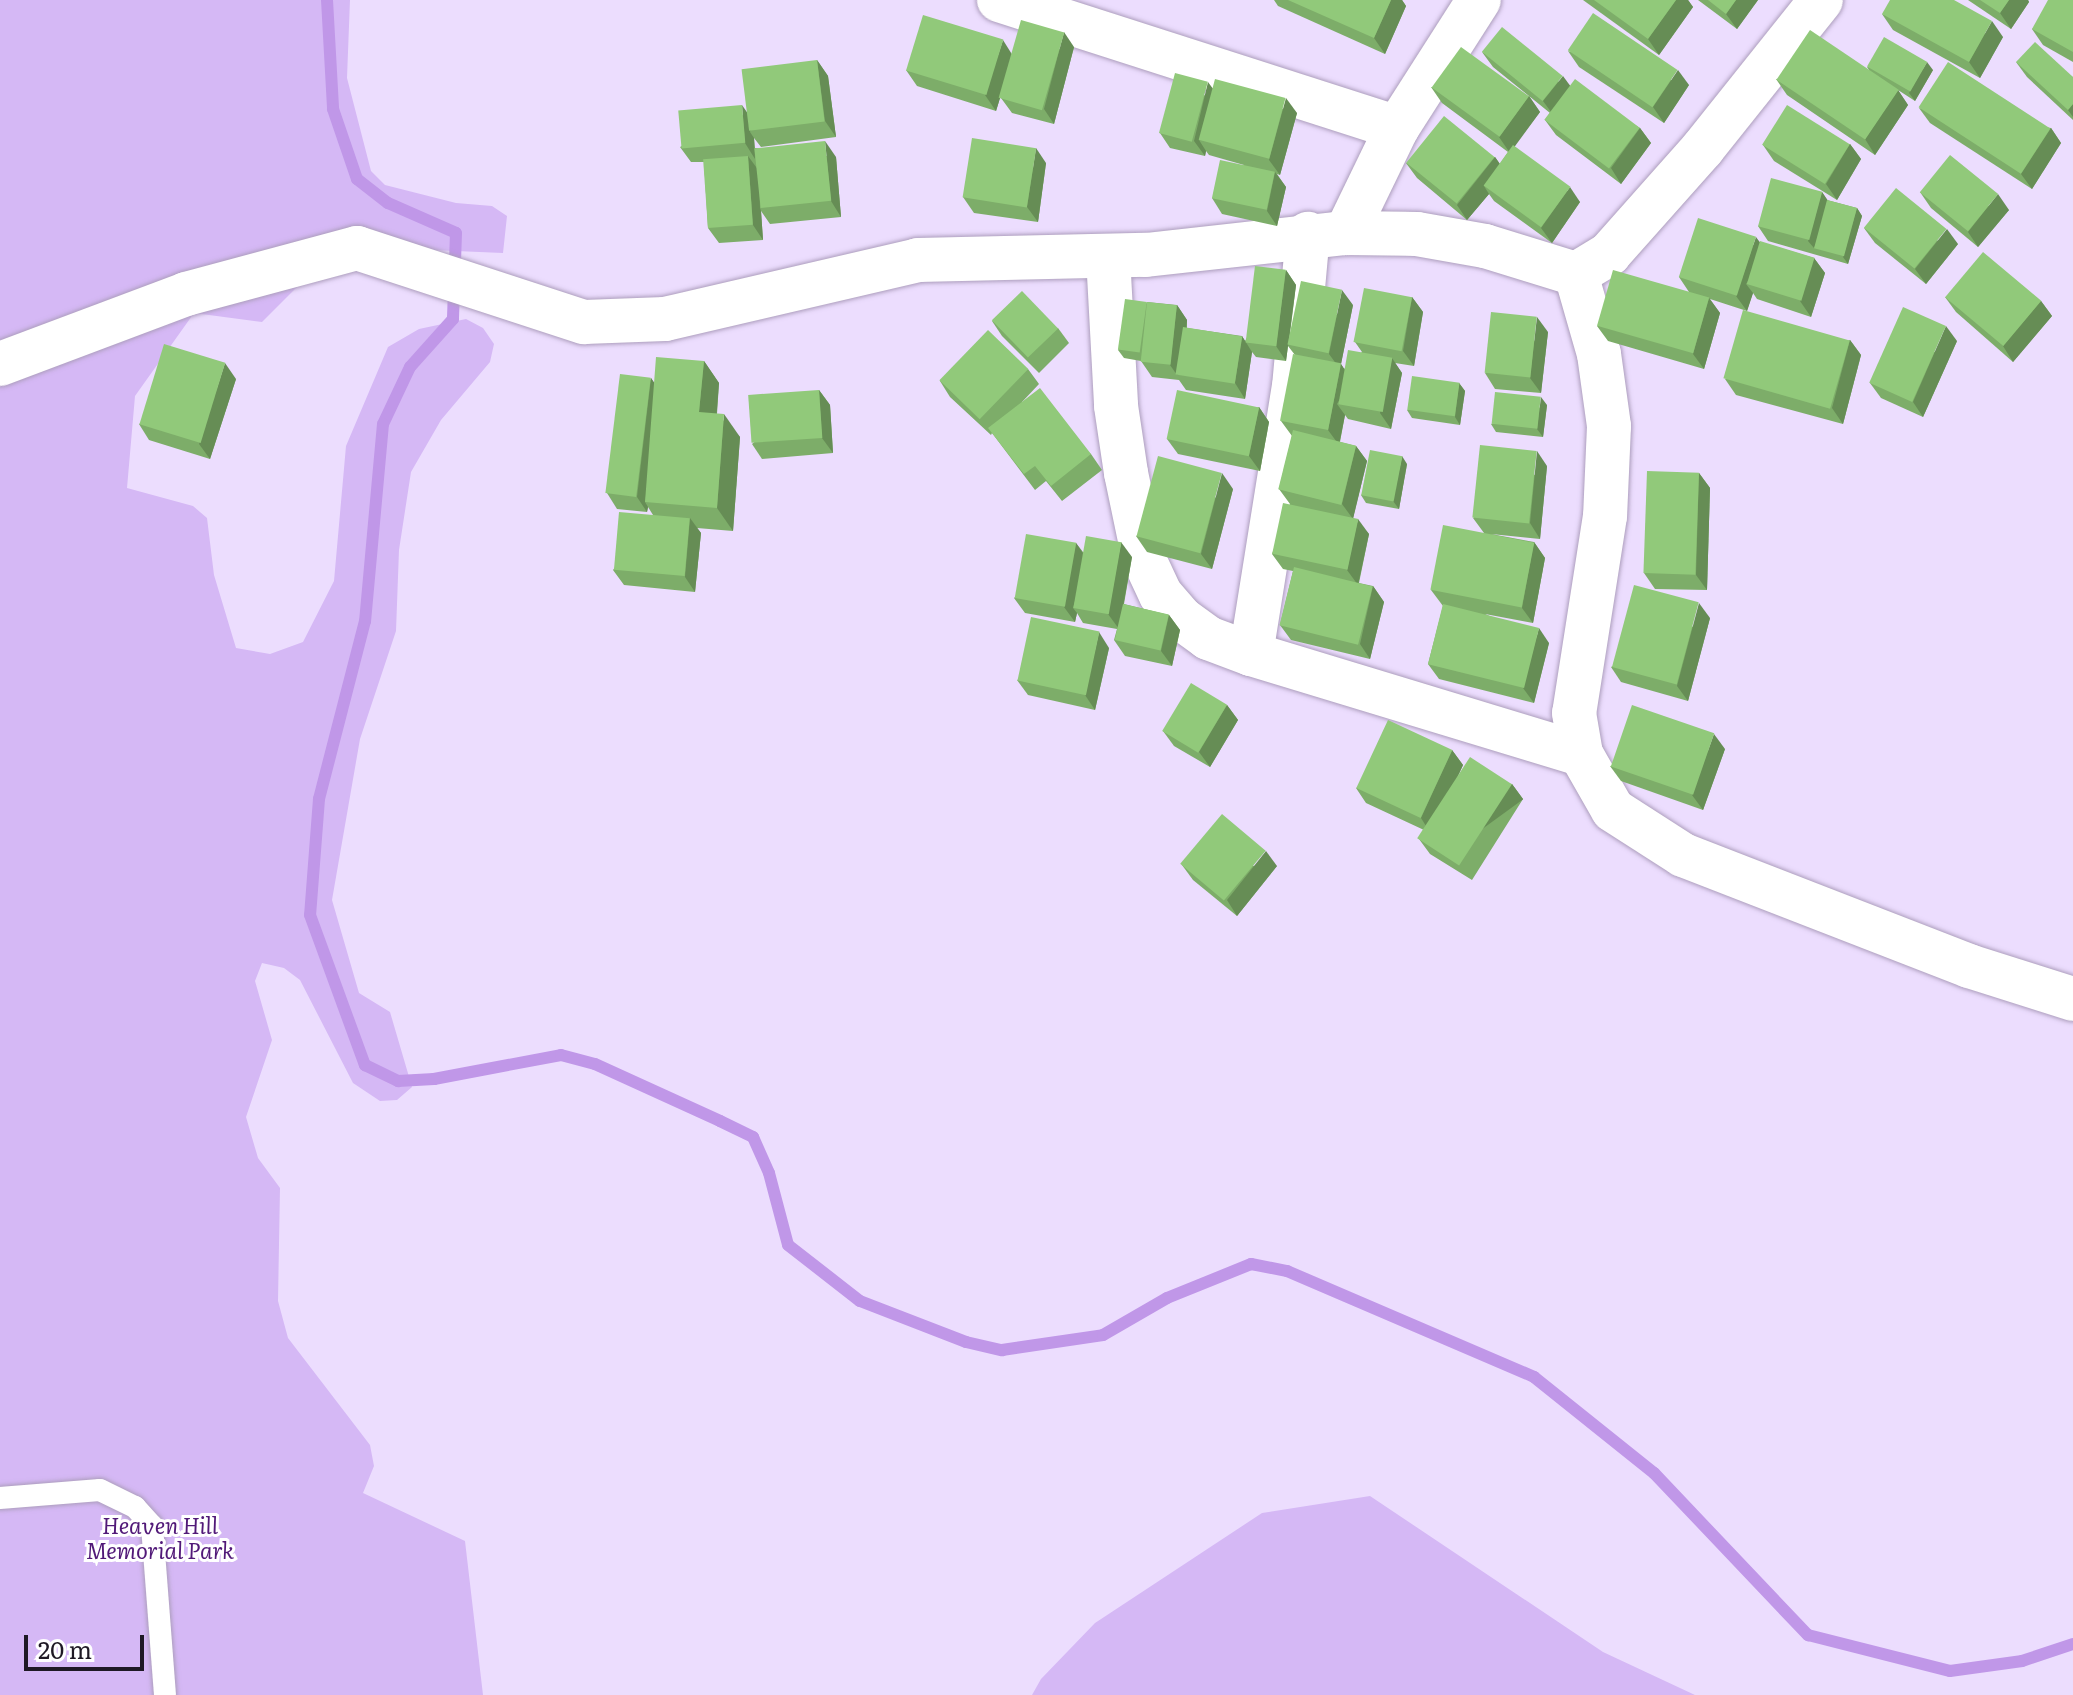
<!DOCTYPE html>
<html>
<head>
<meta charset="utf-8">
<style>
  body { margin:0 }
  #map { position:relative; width:2073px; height:1695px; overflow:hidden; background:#ecddfe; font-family:Literata,serif }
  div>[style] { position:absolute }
  .green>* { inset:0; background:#d5b8f5 }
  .stream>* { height:12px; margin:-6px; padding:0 6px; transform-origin:6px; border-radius:6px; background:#c097e8 }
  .roads { filter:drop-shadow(0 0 2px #ad9ebd) drop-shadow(0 0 2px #ad9ebd) }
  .lane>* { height:22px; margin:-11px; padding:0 11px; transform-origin:11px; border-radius:11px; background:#fff }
  .street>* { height:44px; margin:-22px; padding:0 22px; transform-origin:22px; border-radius:22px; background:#fff }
  .wall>* { inset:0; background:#7dad69 }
  .shaded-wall>* { inset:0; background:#668d55; transform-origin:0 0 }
  .building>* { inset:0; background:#91c97a; transform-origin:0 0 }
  span { translate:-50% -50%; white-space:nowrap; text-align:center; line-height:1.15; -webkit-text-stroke:6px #fff; paint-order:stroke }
  .park-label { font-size:22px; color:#511978; font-style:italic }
  .scale { position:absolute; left:24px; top:1635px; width:120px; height:36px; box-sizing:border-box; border:4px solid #1f1925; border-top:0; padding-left:10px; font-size:24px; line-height:28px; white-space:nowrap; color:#1f1925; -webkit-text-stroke:6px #fff; paint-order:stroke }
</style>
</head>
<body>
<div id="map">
  <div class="green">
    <i style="clip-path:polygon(0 0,350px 0,347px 78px,371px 171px,385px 185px,456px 203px,492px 206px,507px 216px,503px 253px,432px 250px,302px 282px,262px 322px,194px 313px,135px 396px,127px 488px,193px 506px,207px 518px,214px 575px,236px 648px,270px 654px,303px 642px,334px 581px,346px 446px,388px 347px,419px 329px,466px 319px,483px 328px,494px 344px,490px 362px,441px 420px,411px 472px,399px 550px,396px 631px,360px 739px,332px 900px,359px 993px,390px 1012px,412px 1087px,397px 1100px,380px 1101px,353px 1083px,300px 980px,284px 968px,262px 963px,255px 981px,272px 1040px,246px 1117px,258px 1158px,280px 1188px,278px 1301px,288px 1338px,370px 1445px,374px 1466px,363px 1493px,465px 1541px,483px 1695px,0 1695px)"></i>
    <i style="clip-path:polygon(1370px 1496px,1603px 1652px,1695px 1695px,1032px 1695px,1041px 1679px,1095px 1623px,1262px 1513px)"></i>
  </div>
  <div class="stream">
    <i style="left:327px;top:0;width:109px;rotate:86.8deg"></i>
    <i style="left:333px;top:109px;width:74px;rotate:71.1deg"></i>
    <i style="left:357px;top:179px;width:39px;rotate:38deg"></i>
    <i style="left:388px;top:203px;width:74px;rotate:23.8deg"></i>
    <i style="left:456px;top:233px;width:37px;rotate:92deg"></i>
    <i style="left:454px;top:289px;width:30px;rotate:92deg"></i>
    <i style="left:453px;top:319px;width:64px;rotate:131.9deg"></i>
    <i style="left:410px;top:367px;width:63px;rotate:115.3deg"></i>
    <i style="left:383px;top:424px;width:198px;rotate:95.2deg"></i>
    <i style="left:365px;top:621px;width:184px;rotate:104.5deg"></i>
    <i style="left:319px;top:799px;width:116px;rotate:94.4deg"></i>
    <i style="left:310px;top:915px;width:160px;rotate:69.9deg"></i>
    <i style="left:365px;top:1065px;width:37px;rotate:26deg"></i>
    <i style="left:398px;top:1081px;width:36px;rotate:-3deg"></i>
    <i style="left:434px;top:1079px;width:129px;rotate:-10.7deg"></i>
    <i style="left:561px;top:1055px;width:35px;rotate:15deg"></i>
    <i style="left:595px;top:1064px;width:137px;rotate:24.5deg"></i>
    <i style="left:720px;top:1121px;width:37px;rotate:26deg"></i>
    <i style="left:753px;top:1137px;width:39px;rotate:66deg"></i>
    <i style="left:769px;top:1173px;width:74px;rotate:75.2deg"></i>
    <i style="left:788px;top:1245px;width:91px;rotate:37.9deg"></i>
    <i style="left:860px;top:1301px;width:114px;rotate:21.1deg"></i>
    <i style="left:966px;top:1342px;width:37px;rotate:13deg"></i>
    <i style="left:1002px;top:1350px;width:102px;rotate:-8.4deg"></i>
    <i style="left:1103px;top:1335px;width:74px;rotate:-30deg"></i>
    <i style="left:1167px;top:1298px;width:91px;rotate:-22deg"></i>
    <i style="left:1251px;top:1264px;width:37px;rotate:11deg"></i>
    <i style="left:1287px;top:1271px;width:269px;rotate:23.2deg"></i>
    <i style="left:1534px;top:1377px;width:154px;rotate:38.7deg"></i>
    <i style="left:1654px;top:1473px;width:224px;rotate:46.5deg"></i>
    <i style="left:1808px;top:1635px;width:146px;rotate:14.2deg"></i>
    <i style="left:1950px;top:1671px;width:73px;rotate:-7.9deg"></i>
    <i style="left:2022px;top:1661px;width:54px;rotate:-18.4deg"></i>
  </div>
  <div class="roads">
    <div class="lane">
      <i style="left:0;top:1498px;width:100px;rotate:-4.6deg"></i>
      <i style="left:100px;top:1490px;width:39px;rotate:26deg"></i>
      <i style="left:135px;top:1507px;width:25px;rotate:48deg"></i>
      <i style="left:152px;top:1526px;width:169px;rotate:85.6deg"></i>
    </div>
    <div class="street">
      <i style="left:999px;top:0;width:418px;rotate:17.8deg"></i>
      <i style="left:1346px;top:233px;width:117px;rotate:-64.1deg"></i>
      <i style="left:1397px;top:128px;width:152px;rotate:-57.4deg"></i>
      <i style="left:1108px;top:256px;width:150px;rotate:86.9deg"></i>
      <i style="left:1116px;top:406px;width:68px;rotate:81.5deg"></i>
      <i style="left:1126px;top:473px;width:88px;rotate:78.2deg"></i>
      <i style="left:1144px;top:559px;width:40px;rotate:65deg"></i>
      <i style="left:1161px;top:595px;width:32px;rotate:49deg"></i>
      <i style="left:1182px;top:619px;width:32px;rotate:36deg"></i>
      <i style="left:1208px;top:638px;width:46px;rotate:20.4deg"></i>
      <i style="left:1251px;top:654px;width:345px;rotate:16.9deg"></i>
      <i style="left:1576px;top:274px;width:39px;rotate:-31deg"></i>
      <i style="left:1609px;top:254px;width:142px;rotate:-48.4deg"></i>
      <i style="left:1703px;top:148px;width:189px;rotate:-51.4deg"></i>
      <i style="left:0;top:364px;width:199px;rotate:-20.6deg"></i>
      <i style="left:186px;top:294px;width:177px;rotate:-15.1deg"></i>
      <i style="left:357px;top:248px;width:239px;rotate:18.1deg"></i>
      <i style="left:584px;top:322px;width:81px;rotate:-2.1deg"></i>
      <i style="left:665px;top:319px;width:260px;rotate:-13.1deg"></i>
      <i style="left:918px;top:260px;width:228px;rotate:-1.3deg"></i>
      <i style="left:1146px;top:255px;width:201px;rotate:-6.3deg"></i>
      <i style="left:1346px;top:233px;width:71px;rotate:0.8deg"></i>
      <i style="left:1417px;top:234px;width:69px;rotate:10deg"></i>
      <i style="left:1485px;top:246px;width:95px;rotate:17.1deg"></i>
      <i style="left:1576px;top:274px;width:83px;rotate:74deg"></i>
      <i style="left:1599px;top:354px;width:73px;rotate:82.1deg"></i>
      <i style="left:1609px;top:426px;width:90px;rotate:92.5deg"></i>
      <i style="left:1605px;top:516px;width:199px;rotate:98.9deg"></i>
      <i style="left:1574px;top:713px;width:42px;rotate:80.3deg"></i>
      <i style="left:1581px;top:754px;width:64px;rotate:60.3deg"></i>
      <i style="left:1613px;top:810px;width:83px;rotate:32.7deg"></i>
      <i style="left:1683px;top:855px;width:307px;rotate:21.2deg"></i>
      <i style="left:1969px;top:966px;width:109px;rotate:17.6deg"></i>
      <i style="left:1251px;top:654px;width:270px;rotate:-80.9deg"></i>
      <i style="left:1294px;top:387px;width:154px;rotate:-84.8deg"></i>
    </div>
  </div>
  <div class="wall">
    <i style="clip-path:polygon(1274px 0,1402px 0,1406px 6px,1385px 54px,1278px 6px)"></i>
    <i style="clip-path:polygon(1583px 0,1688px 0,1693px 7px,1659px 55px)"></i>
    <i style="clip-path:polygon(1698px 0,1758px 0,1737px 29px)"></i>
    <i style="clip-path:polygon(1968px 0,2028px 0,2029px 2px,2011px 29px)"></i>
    <i style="clip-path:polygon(2073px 0,2073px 62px,2043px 45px,2032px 29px)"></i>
    <i style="clip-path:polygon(1882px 14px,2003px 37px,1980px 78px,1893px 30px)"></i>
    <i style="clip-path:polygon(1074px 47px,1054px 124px,1012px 113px,1001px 98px,1007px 75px,996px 111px,917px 86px,906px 70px,1012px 54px)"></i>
    <i style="clip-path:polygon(1568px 51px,1689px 85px,1664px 123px,1579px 67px)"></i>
    <i style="clip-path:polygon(1482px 52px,1570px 86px,1640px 128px,1651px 143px,1621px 184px,1556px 135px,1545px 120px,1550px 113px,1529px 96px,1540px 112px,1514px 146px,1580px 202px,1552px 243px,1494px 201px,1489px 194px,1467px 220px,1417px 178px,1406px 163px,1495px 157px,1500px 164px,1508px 152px,1442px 103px,1431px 87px,1529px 96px,1493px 67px)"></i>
    <i style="clip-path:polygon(817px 60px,828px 76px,836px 137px,761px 147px,754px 138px,755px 148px,836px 157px,841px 217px,770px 224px,761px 211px,763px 240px,719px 243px,708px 228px,704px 162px,691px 162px,680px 147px,747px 113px)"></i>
    <i style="clip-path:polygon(2016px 62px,2073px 77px,2073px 120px,2027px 77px)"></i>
    <i style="clip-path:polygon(1867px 67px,1933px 70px,1915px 101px,1898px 90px,1908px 105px,1875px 155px,1787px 95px,1776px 79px,1869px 70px)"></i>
    <i style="clip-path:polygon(1213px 88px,1297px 113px,1280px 175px,1277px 174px,1286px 187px,1277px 226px,1222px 214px,1212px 198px,1244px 165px,1209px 155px,1206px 151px,1205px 156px,1170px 148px,1160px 133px)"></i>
    <i style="clip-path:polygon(1919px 108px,2051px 128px,2061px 143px,2032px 189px,1930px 123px)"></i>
    <i style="clip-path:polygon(1850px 144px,1861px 159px,1837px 200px,1774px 161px,1763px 145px)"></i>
    <i style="clip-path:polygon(1046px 163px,1038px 222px,974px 213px,963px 197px)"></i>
    <i style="clip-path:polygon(1822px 192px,1827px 200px,1857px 208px,1862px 216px,1848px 264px,1768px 241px,1758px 226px)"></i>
    <i style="clip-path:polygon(1920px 192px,2009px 210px,1978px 247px,1931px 208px)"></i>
    <i style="clip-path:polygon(1864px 228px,1958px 244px,1926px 284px,1875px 243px)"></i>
    <i style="clip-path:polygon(1760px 242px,1814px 258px,1825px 273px,1811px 317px,1757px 299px,1753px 293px,1747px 311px,1710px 299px,1720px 313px,1704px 369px,1608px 341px,1597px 326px,1689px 292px,1679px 277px)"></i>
    <i style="clip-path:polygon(1286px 270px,1296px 285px,1289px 342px,1353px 305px,1341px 364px,1344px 369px,1362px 352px,1355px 342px,1412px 297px,1423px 312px,1414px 366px,1395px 363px,1402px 373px,1391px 429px,1348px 419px,1345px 415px,1340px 442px,1356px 446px,1367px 461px,1353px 518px,1369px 534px,1359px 583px,1373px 586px,1384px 602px,1370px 659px,1291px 640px,1280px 625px,1293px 571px,1283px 569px,1272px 554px,1290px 504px,1279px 489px,1292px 436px,1281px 421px,1295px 355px,1288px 346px,1286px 361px,1256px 357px,1252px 352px,1245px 399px,1186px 390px,1179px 380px,1152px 377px,1141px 361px,1124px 358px,1118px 350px,1147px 302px,1177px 305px,1187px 320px,1187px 328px,1242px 336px,1245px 341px)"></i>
    <i style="clip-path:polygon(1945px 297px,2041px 301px,2052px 316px,2013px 362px,1956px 312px)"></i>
    <i style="clip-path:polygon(992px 321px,1058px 328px,1069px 343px,1039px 373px,1002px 336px)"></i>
    <i style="clip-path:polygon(1548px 332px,1541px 393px,1495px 389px,1485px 373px)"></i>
    <i style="clip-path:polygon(1850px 340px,1861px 355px,1843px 424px,1736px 395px,1725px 379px)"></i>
    <i style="clip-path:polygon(1957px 341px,1923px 417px,1881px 398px,1870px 383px)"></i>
    <i style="clip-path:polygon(704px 361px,719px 383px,717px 414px,740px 437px,733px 531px,697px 528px,701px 533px,695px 592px,624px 585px,613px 570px,653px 515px,648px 507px,647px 512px,617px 509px,607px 493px,651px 378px,654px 383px)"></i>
    <i style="clip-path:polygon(1028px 369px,1039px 384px,1022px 402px,1091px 454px,1102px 470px,1062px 501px,1046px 481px,1035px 490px,992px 433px,991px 435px,950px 397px,940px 381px)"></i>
    <i style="clip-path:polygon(236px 379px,210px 459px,149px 440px,139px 424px)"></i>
    <i style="clip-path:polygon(1459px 383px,1465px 391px,1460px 425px,1412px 418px,1407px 410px)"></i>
    <i style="clip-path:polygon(819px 390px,830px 405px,833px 453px,762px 459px,752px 444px)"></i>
    <i style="clip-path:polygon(1547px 405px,1543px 437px,1496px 432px,1491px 424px)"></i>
    <i style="clip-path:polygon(1259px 407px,1269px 422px,1260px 471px,1178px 454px,1167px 439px)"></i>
    <i style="clip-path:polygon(1407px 464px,1399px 509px,1366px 503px,1361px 495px)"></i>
    <i style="clip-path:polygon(1547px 466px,1540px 539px,1491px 534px,1534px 542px,1545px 558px,1533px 623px,1485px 614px,1549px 643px,1534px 703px,1439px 679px,1428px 664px,1443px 606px,1431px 590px,1484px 533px,1473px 518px)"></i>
    <i style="clip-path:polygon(1699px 473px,1710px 488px,1707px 590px,1655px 589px,1644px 573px)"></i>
    <i style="clip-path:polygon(1233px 489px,1212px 569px,1147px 552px,1136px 536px)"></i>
    <i style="clip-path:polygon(1076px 543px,1083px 552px,1132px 557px,1124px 604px,1169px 615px,1180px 630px,1172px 666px,1125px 656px,1114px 640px,1117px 629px,1083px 623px,1077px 613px,1075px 622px,1025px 613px,1014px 598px)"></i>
    <i style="clip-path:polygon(1710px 618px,1688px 701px,1621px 682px,1611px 667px)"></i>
    <i style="clip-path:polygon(1109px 648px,1095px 710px,1028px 695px,1017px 680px)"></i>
    <i style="clip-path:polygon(1227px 705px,1238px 720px,1210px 767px,1174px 746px,1163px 731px)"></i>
    <i style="clip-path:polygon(1725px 749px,1703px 810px,1621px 781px,1610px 766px)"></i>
    <i style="clip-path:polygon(1452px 750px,1463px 765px,1458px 776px,1512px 784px,1523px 799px,1472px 880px,1430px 854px,1419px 839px,1424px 830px,1366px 803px,1356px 788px)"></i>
    <i style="clip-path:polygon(1182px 865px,1277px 866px,1237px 916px,1193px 880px)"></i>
  </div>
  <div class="shaded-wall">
    <i style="clip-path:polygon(1391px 0,1402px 0,1406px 6px,1385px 54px,1374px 38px)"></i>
    <i style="clip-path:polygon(1676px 0,1688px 0,1693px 7px,1659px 55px,1648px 39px)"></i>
    <i style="clip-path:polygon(1736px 0,1758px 0,1737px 29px,1726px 14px)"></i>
    <i style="clip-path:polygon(2009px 0,2028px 0,2029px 2px,2011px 29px,2000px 13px)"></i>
    <i style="clip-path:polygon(1992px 21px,2003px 37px,1980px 78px,1969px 62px)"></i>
    <i style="clip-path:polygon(1064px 32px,1074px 47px,1054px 124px,1044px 109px)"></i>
    <i style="clip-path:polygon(1003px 40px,1013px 56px,996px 111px,985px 95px)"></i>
    <i style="clip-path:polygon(817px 60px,828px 76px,836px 137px,825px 121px)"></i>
    <i style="clip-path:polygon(1927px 62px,1933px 70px,1915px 101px,1909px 93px)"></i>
    <i style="clip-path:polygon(1678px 70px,1689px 85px,1664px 123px,1653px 107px)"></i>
    <i style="clip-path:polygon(1563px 76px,1574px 91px,1554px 116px,1543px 101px)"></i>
    <i style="clip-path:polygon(1208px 82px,1219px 97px,1199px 140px,1206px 151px,1205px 156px,1194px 141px)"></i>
    <i style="clip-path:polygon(1898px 90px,1908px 105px,1875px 155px,1865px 139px)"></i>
    <i style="clip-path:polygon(1529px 96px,1540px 112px,1510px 153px,1499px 137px)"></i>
    <i style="clip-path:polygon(1286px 98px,1297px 113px,1280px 175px,1269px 160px)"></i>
    <i style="clip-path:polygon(2073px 104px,2073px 117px,2068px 110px)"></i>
    <i style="clip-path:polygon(742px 105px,753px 121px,750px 132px,754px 138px,755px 159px,745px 143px)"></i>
    <i style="clip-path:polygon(1640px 128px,1651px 143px,1621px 184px,1611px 168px)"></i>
    <i style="clip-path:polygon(2051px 128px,2061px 143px,2032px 189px,2021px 174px)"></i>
    <i style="clip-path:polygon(825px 141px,836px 157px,841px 217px,831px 201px)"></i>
    <i style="clip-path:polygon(1850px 144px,1861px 159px,1837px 200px,1826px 184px)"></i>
    <i style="clip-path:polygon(1036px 148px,1046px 163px,1038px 222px,1027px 207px)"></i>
    <i style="clip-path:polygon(748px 156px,759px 171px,760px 208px,761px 211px,763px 240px,753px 225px)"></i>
    <i style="clip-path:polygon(1495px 157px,1506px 173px,1484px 186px,1489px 194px,1467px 220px,1457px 205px)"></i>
    <i style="clip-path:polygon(1275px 172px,1286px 187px,1277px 226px,1267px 211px)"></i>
    <i style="clip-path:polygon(1570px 187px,1580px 202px,1552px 243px,1541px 228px)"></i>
    <i style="clip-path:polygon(1822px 192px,1833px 208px,1814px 248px,1808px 241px)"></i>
    <i style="clip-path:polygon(1998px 194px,2009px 210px,1978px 247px,1968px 232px)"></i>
    <i style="clip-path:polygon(1857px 208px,1862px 216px,1848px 264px,1843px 257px)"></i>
    <i style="clip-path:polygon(1947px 229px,1958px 244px,1926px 284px,1915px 269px)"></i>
    <i style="clip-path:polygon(1756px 237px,1767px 252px,1746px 284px,1753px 293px,1747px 311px,1736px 296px)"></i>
    <i style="clip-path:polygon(1814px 258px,1825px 273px,1811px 317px,1800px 301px)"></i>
    <i style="clip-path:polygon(1286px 270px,1296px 285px,1286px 361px,1276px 346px)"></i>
    <i style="clip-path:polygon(1342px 290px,1353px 305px,1341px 364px,1351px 379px,1337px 404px,1345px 415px,1339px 445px,1328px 430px,1340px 369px,1329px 354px)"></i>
    <i style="clip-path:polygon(1412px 297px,1423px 312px,1414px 366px,1403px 351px)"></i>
    <i style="clip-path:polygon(1709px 298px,1720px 313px,1704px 369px,1693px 354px)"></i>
    <i style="clip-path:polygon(2041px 301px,2052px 316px,2013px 362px,2003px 346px)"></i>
    <i style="clip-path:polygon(1177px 305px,1187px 320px,1182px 375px,1177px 375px,1170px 365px)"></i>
    <i style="clip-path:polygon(1537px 317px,1548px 332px,1541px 393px,1530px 378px)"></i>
    <i style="clip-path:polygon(1946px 326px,1957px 341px,1923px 417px,1913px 402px)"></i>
    <i style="clip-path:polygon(1242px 336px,1252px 352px,1245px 399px,1235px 383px)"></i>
    <i style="clip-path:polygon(1850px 340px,1861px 355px,1843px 424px,1832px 408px)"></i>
    <i style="clip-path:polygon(1392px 358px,1402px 373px,1391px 429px,1380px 413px)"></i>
    <i style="clip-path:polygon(704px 361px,719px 383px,715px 435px,699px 412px)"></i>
    <i style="clip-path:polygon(225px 363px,236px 379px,210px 459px,199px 444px)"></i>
    <i style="clip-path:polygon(651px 378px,662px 394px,645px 502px,648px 507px,647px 512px,637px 497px)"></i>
    <i style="clip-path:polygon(1459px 383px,1465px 391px,1460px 425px,1455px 417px)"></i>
    <i style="clip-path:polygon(819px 390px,830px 405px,833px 453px,822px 438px)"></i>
    <i style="clip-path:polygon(1541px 397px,1547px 405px,1543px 437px,1537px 429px)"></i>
    <i style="clip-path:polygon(1259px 407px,1269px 422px,1260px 471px,1249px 456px)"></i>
    <i style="clip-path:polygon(724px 414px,740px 437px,733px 531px,717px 508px)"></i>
    <i style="clip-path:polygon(1356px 446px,1367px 461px,1353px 519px,1342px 504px)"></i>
    <i style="clip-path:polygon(1537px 451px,1547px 466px,1540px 539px,1530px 523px)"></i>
    <i style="clip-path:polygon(1402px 456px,1407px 464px,1399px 509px,1393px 501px)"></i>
    <i style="clip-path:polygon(1222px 473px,1233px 489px,1212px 569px,1201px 554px)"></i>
    <i style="clip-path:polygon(1699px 473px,1710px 488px,1707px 590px,1696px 575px)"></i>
    <i style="clip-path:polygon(690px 518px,701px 533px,695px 592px,685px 577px)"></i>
    <i style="clip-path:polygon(1358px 519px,1369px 534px,1358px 585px,1347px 570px)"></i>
    <i style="clip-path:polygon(1121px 542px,1132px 557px,1119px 629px,1108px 614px)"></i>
    <i style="clip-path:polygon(1534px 542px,1545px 558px,1533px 623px,1522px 608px)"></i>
    <i style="clip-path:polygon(1076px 543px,1087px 559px,1073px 608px,1077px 613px,1075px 622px,1064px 607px)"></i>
    <i style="clip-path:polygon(1373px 586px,1384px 602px,1370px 659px,1360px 644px)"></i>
    <i style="clip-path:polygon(1699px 603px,1710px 618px,1688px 701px,1677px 686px)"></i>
    <i style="clip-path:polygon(1169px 615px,1180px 630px,1172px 666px,1161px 651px)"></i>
    <i style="clip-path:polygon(1539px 628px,1549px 643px,1534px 703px,1523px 688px)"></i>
    <i style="clip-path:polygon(1099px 632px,1109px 648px,1095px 710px,1085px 695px)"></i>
    <i style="clip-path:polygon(1227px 705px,1238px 720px,1210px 767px,1199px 752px)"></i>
    <i style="clip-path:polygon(1714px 734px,1725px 749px,1703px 810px,1692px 795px)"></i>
    <i style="clip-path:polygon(1452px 750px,1463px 765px,1431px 834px,1421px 818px)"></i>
    <i style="left:1512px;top:784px;width:19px;height:96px;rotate:54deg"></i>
    <i style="clip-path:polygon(1266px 851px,1277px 866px,1237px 916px,1227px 900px)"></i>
  </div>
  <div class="building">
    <i style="clip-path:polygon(1288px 0,1391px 0,1374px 38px)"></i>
    <i style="clip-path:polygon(1594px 0,1676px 0,1648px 39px)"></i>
    <i style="clip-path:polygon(1708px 0,1736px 0,1726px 14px)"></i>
    <i style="clip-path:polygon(1890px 0,1954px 0,1992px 21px,1969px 62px,1882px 14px)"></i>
    <i style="clip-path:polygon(1980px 0,2009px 0,2000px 13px)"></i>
    <i style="clip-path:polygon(2048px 0,2073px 0,2073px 52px,2032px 29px)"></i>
    <i style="left:1593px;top:13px;width:102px;height:45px;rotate:34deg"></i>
    <i style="left:923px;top:15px;width:84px;height:58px;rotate:17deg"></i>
    <i style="left:1021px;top:20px;width:45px;height:81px;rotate:16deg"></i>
    <i style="left:1502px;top:27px;width:78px;height:32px;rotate:39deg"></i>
    <i style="left:1810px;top:30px;width:107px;height:60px;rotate:34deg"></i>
    <i style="left:1884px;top:37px;width:50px;height:34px;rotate:30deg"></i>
    <i style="clip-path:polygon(2035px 42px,2073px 77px,2073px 104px,2068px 110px,2016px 62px)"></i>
    <i style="left:1461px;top:47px;width:84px;height:50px;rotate:36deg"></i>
    <i style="left:817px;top:60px;width:62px;height:76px;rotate:83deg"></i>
    <i style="left:1948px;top:62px;width:122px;height:54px;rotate:33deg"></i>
    <i style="left:1175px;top:73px;width:34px;height:62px;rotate:15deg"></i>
    <i style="left:1215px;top:79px;width:73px;height:63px;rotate:15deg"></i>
    <i style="left:1575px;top:79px;width:81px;height:51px;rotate:37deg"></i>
    <i style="left:742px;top:105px;width:38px;height:64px;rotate:85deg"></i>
    <i style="left:1787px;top:105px;width:74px;height:47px;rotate:32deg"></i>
    <i style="left:1444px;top:116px;width:65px;height:60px;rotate:39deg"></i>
    <i style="left:972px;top:138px;width:65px;height:60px;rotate:9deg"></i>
    <i style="left:825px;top:141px;width:60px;height:71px;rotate:84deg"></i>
    <i style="left:1513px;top:145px;width:71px;height:50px;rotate:36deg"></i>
    <i style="left:1950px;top:155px;width:62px;height:48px;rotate:39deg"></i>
    <i style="left:748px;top:156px;width:69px;height:45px;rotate:86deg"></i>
    <i style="left:1220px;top:160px;width:56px;height:39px;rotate:12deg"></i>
    <i style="left:1771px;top:178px;width:53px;height:50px;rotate:15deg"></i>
    <i style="left:1896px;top:188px;width:65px;height:51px;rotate:39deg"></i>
    <i style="left:1827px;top:200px;width:31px;height:50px;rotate:15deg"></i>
    <i style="left:1698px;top:218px;width:61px;height:62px;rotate:18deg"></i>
    <i style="left:1760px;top:241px;width:57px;height:45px;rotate:17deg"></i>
    <i style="left:1983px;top:252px;width:76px;height:59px;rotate:40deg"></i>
    <i style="left:1255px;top:266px;width:31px;height:77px;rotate:7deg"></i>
    <i style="left:1613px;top:270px;width:100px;height:58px;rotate:16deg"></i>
    <i style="left:1301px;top:281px;width:42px;height:65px;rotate:12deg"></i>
    <i style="left:1364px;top:288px;width:49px;height:55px;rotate:11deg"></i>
    <i style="left:1022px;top:291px;width:52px;height:42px;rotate:46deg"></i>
    <i style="left:1125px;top:299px;width:22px;height:51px;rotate:8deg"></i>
    <i style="left:1147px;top:302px;width:30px;height:60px;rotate:6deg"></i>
    <i style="left:1903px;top:307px;width:47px;height:83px;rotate:24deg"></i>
    <i style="left:1743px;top:310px;width:111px;height:71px;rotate:16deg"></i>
    <i style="left:1491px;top:312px;width:46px;height:61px;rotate:6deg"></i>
    <i style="left:1183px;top:327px;width:60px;height:48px;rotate:9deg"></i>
    <i style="left:988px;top:330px;width:56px;height:70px;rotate:44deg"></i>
    <i style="left:164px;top:344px;width:64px;height:84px;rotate:17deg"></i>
    <i style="left:1348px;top:350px;width:45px;height:55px;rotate:10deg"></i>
    <i style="left:1293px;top:354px;width:49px;height:68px;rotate:11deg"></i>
    <i style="clip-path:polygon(656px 357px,704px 361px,699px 412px,724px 414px,717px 508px,645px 502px)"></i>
    <i style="left:620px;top:374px;width:31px;height:120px;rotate:7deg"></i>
    <i style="left:1412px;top:376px;width:48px;height:34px;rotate:8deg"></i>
    <i style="clip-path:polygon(1040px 388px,1091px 454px,1051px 486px,1035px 466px,1024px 474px,988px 428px)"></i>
    <i style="left:819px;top:390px;width:48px;height:71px;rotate:86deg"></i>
    <i style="left:1177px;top:390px;width:84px;height:50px;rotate:12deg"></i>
    <i style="left:1495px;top:392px;width:46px;height:32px;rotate:6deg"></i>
    <i style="left:1293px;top:430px;width:65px;height:61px;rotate:14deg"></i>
    <i style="left:1480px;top:445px;width:57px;height:73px;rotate:6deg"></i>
    <i style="left:1370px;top:450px;width:33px;height:46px;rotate:11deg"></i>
    <i style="left:1158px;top:456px;width:66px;height:83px;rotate:15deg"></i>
    <i style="left:1647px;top:471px;width:52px;height:102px;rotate:2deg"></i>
    <i style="left:1283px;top:503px;width:77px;height:52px;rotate:12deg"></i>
    <i style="left:619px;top:512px;width:71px;height:58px;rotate:5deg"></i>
    <i style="left:1443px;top:525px;width:93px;height:66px;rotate:11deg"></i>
    <i style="left:1026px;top:534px;width:51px;height:65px;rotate:10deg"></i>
    <i style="left:1086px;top:536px;width:36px;height:73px;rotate:10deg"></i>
    <i style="left:1294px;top:567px;width:81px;height:60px;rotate:14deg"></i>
    <i style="left:1634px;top:585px;width:67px;height:85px;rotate:15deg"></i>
    <i style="left:1123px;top:604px;width:47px;height:37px;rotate:13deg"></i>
    <i style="left:1443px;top:604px;width:99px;height:62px;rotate:14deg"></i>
    <i style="left:1031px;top:617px;width:70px;height:65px;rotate:12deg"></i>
    <i style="left:1191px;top:683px;width:42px;height:56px;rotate:31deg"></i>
    <i style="left:1632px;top:705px;width:87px;height:65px;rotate:19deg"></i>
    <i style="left:1388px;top:720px;width:71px;height:75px;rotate:25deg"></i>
    <i style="left:1470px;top:757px;width:50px;height:97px;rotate:33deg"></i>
    <i style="left:1222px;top:814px;width:57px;height:65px;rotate:40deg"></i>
  </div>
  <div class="park-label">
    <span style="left:160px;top:1537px">Heaven Hill<br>Memorial Park</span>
  </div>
  <div class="scale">20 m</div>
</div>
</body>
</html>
